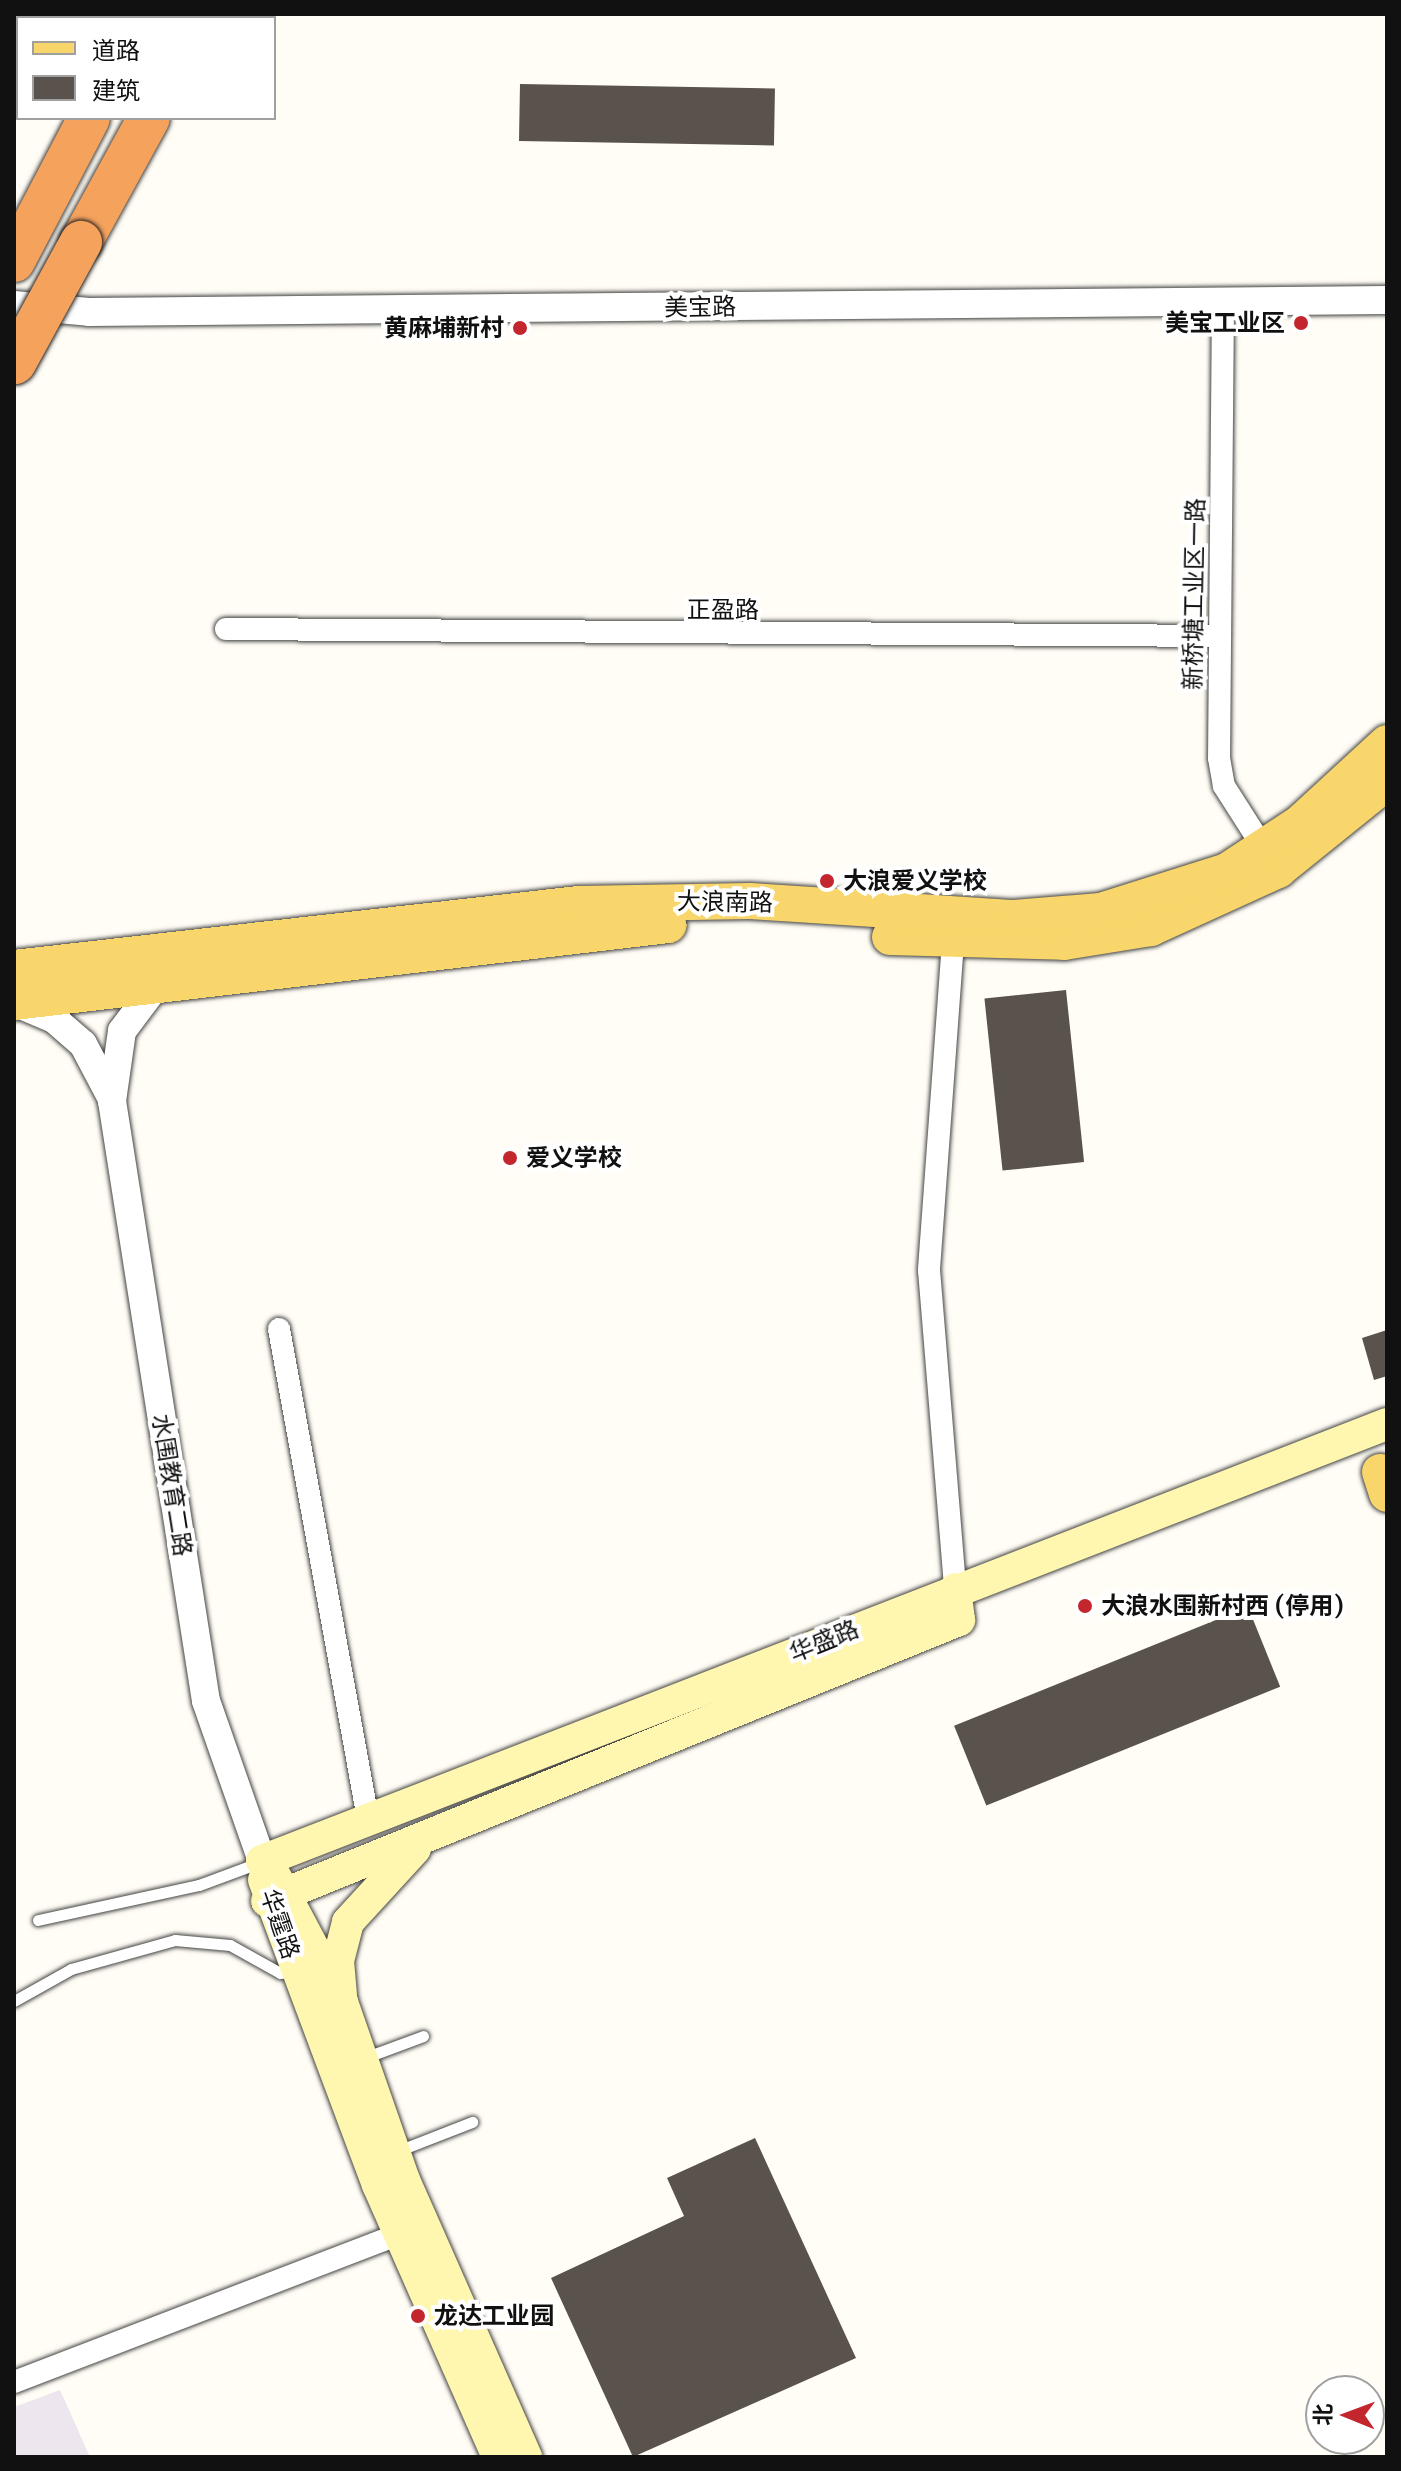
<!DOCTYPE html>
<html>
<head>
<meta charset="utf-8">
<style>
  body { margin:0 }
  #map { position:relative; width:1401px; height:2471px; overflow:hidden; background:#fffdf5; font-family:Merriweather,"Noto Sans SC",serif }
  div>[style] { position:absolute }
  .industrial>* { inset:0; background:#eee6ef }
  .river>* { height:36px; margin:-18px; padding:0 18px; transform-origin:18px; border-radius:18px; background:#b9e0f7 }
  .building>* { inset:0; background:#5a524d; transform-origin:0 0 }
  .roads { filter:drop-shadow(0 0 2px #444) drop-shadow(0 0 2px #444) }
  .service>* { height:11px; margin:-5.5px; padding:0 5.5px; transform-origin:5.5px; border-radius:5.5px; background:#fff }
  .minor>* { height:22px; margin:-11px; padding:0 11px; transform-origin:11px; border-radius:11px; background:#fff }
  .tertiary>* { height:28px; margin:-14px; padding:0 14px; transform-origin:14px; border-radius:14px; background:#fff }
  .secondary>* { height:32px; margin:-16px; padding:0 16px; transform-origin:16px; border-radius:16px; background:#fff6b0 }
  .primary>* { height:36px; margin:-18px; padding:0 18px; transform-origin:18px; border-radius:18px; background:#f9d66b }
  .motorway>* { height:42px; margin:-21px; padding:0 21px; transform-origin:21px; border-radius:21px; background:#f5a25d }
  .bridges { filter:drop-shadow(0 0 2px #222) drop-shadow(0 0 2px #222) }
  .motorway-bridge>* { height:42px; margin:-21px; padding:0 21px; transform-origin:21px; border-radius:21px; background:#f5a25d }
  .dots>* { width:22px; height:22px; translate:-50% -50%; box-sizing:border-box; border:4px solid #fff; border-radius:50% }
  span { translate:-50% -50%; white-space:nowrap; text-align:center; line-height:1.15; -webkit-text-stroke:8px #fff; paint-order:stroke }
  .street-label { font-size:24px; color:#111 }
  .poi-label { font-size:24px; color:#111; font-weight:700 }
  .right { translate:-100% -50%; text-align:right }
  .left { translate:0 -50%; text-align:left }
  .frame { position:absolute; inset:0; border:16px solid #111; pointer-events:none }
  .legend { position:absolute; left:16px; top:16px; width:260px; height:104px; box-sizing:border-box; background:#fff; border:2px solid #a0a0a0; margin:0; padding:10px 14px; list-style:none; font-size:24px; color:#111 }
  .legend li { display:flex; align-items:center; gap:16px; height:40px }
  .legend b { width:40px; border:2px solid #a0a0a0 }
  .north { position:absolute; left:1305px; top:2375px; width:80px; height:80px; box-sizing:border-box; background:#fff; border:2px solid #a0a0a0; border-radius:50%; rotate:271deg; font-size:22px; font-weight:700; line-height:32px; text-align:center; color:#111 }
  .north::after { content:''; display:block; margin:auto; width:28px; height:36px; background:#c4262e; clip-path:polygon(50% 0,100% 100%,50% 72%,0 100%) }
</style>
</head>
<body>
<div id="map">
  <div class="industrial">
    <i style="clip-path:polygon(60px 2390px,90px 2457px,14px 2457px,14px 2407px)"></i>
  </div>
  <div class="river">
    <i style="left:38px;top:18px;width:4px;rotate:-63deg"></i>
    <i style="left:14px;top:63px;width:9px;rotate:-63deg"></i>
  </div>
  <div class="building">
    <i style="left:520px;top:84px;width:255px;height:57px;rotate:1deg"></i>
    <i style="left:1066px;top:990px;width:173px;height:82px;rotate:84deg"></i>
    <i style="clip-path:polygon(1387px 1330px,1387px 1376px,1374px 1380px,1362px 1338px)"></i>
    <i style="left:1248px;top:1607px;width:86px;height:317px;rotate:68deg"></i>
    <i style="clip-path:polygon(755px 2138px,856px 2358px,633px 2457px,551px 2278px,684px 2216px,667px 2178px)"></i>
  </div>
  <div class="roads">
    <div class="service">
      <i style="left:38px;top:1920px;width:165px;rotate:-12.3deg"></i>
      <i style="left:199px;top:1885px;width:66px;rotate:-20.4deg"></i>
      <i style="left:14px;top:2001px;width:65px;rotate:-29.3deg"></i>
      <i style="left:71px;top:1969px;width:108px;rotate:-15.6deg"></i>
      <i style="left:175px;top:1940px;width:55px;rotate:5.2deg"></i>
      <i style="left:230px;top:1945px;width:57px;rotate:29.2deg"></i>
      <i style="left:280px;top:1973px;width:16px;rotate:-7deg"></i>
      <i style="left:364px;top:2058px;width:63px;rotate:-20.4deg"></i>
      <i style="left:395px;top:2152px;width:83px;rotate:-21.3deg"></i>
    </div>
    <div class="minor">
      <i style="left:1223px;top:302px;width:456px;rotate:90.5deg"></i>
      <i style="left:1219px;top:758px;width:28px;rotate:80deg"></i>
      <i style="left:1224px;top:786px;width:82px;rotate:57.5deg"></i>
      <i style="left:226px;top:629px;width:994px;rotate:0.4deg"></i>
      <i style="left:953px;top:942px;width:329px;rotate:94.2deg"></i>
      <i style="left:929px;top:1270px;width:320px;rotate:85.3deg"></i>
      <i style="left:279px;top:1329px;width:500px;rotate:79.7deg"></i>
      <i style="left:14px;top:2382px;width:413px;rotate:-21deg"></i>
    </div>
    <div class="tertiary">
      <i style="left:14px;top:305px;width:75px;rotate:5.3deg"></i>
      <i style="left:89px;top:312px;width:1298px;rotate:-0.53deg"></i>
      <i style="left:155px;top:987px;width:55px;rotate:126.9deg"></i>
      <i style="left:122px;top:1031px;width:71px;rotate:98.1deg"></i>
      <i style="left:112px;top:1101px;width:607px;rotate:81.1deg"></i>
      <i style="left:206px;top:1701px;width:170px;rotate:70.7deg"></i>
      <i style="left:14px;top:1002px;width:43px;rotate:23deg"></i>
      <i style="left:54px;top:1019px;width:38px;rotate:41deg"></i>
      <i style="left:83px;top:1044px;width:60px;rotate:62.2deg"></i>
    </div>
    <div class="secondary">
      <i style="left:262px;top:1861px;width:1207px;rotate:-21.23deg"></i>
      <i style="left:275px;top:1876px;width:143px;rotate:62deg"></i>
      <i style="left:342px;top:2002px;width:188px;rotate:70.8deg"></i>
      <i style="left:404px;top:2180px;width:303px;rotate:66.2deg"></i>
      <i style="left:264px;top:1880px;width:326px;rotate:69.5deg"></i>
      <i style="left:378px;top:2185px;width:297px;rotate:66.2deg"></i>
      <i style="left:267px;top:1901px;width:747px;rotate:-22.1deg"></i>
      <i style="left:959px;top:1620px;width:31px;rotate:-97deg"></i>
      <i style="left:341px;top:1995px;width:34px;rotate:-95deg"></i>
      <i style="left:338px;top:1961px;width:40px;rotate:-75.6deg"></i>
      <i style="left:348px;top:1922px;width:99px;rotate:-47.5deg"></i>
    </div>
    <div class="primary">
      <i style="left:890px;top:937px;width:174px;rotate:1.6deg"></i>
      <i style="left:1064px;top:942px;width:88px;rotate:-9.1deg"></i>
      <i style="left:1151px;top:928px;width:140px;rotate:-24.5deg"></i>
      <i style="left:1278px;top:870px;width:140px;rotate:-38.9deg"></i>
      <i style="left:14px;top:968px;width:568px;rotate:-6.47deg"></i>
      <i style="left:578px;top:904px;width:172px;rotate:-1deg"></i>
      <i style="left:750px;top:901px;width:265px;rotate:3.7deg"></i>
      <i style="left:1014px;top:918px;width:87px;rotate:-4.6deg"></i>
      <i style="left:1101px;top:911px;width:132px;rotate:-17.6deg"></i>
      <i style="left:1227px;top:871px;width:87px;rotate:-33.3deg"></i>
      <i style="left:1300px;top:823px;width:118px;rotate:-42.6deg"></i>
      <i style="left:14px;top:1002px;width:659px;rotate:-6.71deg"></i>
      <i style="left:1380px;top:1472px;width:23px;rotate:72deg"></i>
    </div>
    <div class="motorway">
      <i style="left:142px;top:18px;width:4px;rotate:-63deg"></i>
      <i style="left:204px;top:18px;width:4px;rotate:-63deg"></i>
      <i style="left:81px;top:242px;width:141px;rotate:-61.3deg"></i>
      <i style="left:14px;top:261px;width:161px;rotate:-62.3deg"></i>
    </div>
  </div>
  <div class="bridges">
    <div class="motorway-bridge">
      <i style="left:15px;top:363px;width:138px;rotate:-61.4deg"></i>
    </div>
  </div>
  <div class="dots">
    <i style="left:1301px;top:323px;background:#c4262e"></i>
    <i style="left:520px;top:328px;background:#c4262e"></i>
    <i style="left:827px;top:881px;background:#c4262e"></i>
    <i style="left:510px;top:1158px;background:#c4262e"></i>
    <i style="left:1085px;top:1606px;background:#c4262e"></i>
    <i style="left:418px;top:2316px;background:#c4262e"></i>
  </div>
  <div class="street-label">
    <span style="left:700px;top:307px;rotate:-1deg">美宝路</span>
    <span style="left:1194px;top:594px;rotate:-89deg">新桥塘工业区一路</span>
    <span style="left:723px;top:610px">正盈路</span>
    <span style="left:725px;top:902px;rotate:1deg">大浪南路</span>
    <span style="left:172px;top:1485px;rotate:81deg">水围教育二路</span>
    <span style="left:824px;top:1641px;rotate:-22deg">华盛路</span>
    <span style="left:280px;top:1924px;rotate:71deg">华霆路</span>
  </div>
  <div class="poi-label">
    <span class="right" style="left:1285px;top:323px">美宝工业区</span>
    <span class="right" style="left:504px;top:328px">黄麻埔新村</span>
    <span class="left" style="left:843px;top:881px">大浪爱义学校</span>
    <span class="left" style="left:526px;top:1158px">爱义学校</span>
    <span class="left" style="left:1101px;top:1606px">大浪水围新村西 (停用)</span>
    <span class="left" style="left:434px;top:2316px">龙达工业园</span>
  </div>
  <div class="frame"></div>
  <ul class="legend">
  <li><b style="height:10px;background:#f9d66b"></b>道路</li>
  <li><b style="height:22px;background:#5a524d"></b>建筑</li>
  </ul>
  <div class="north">北</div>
</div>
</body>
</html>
